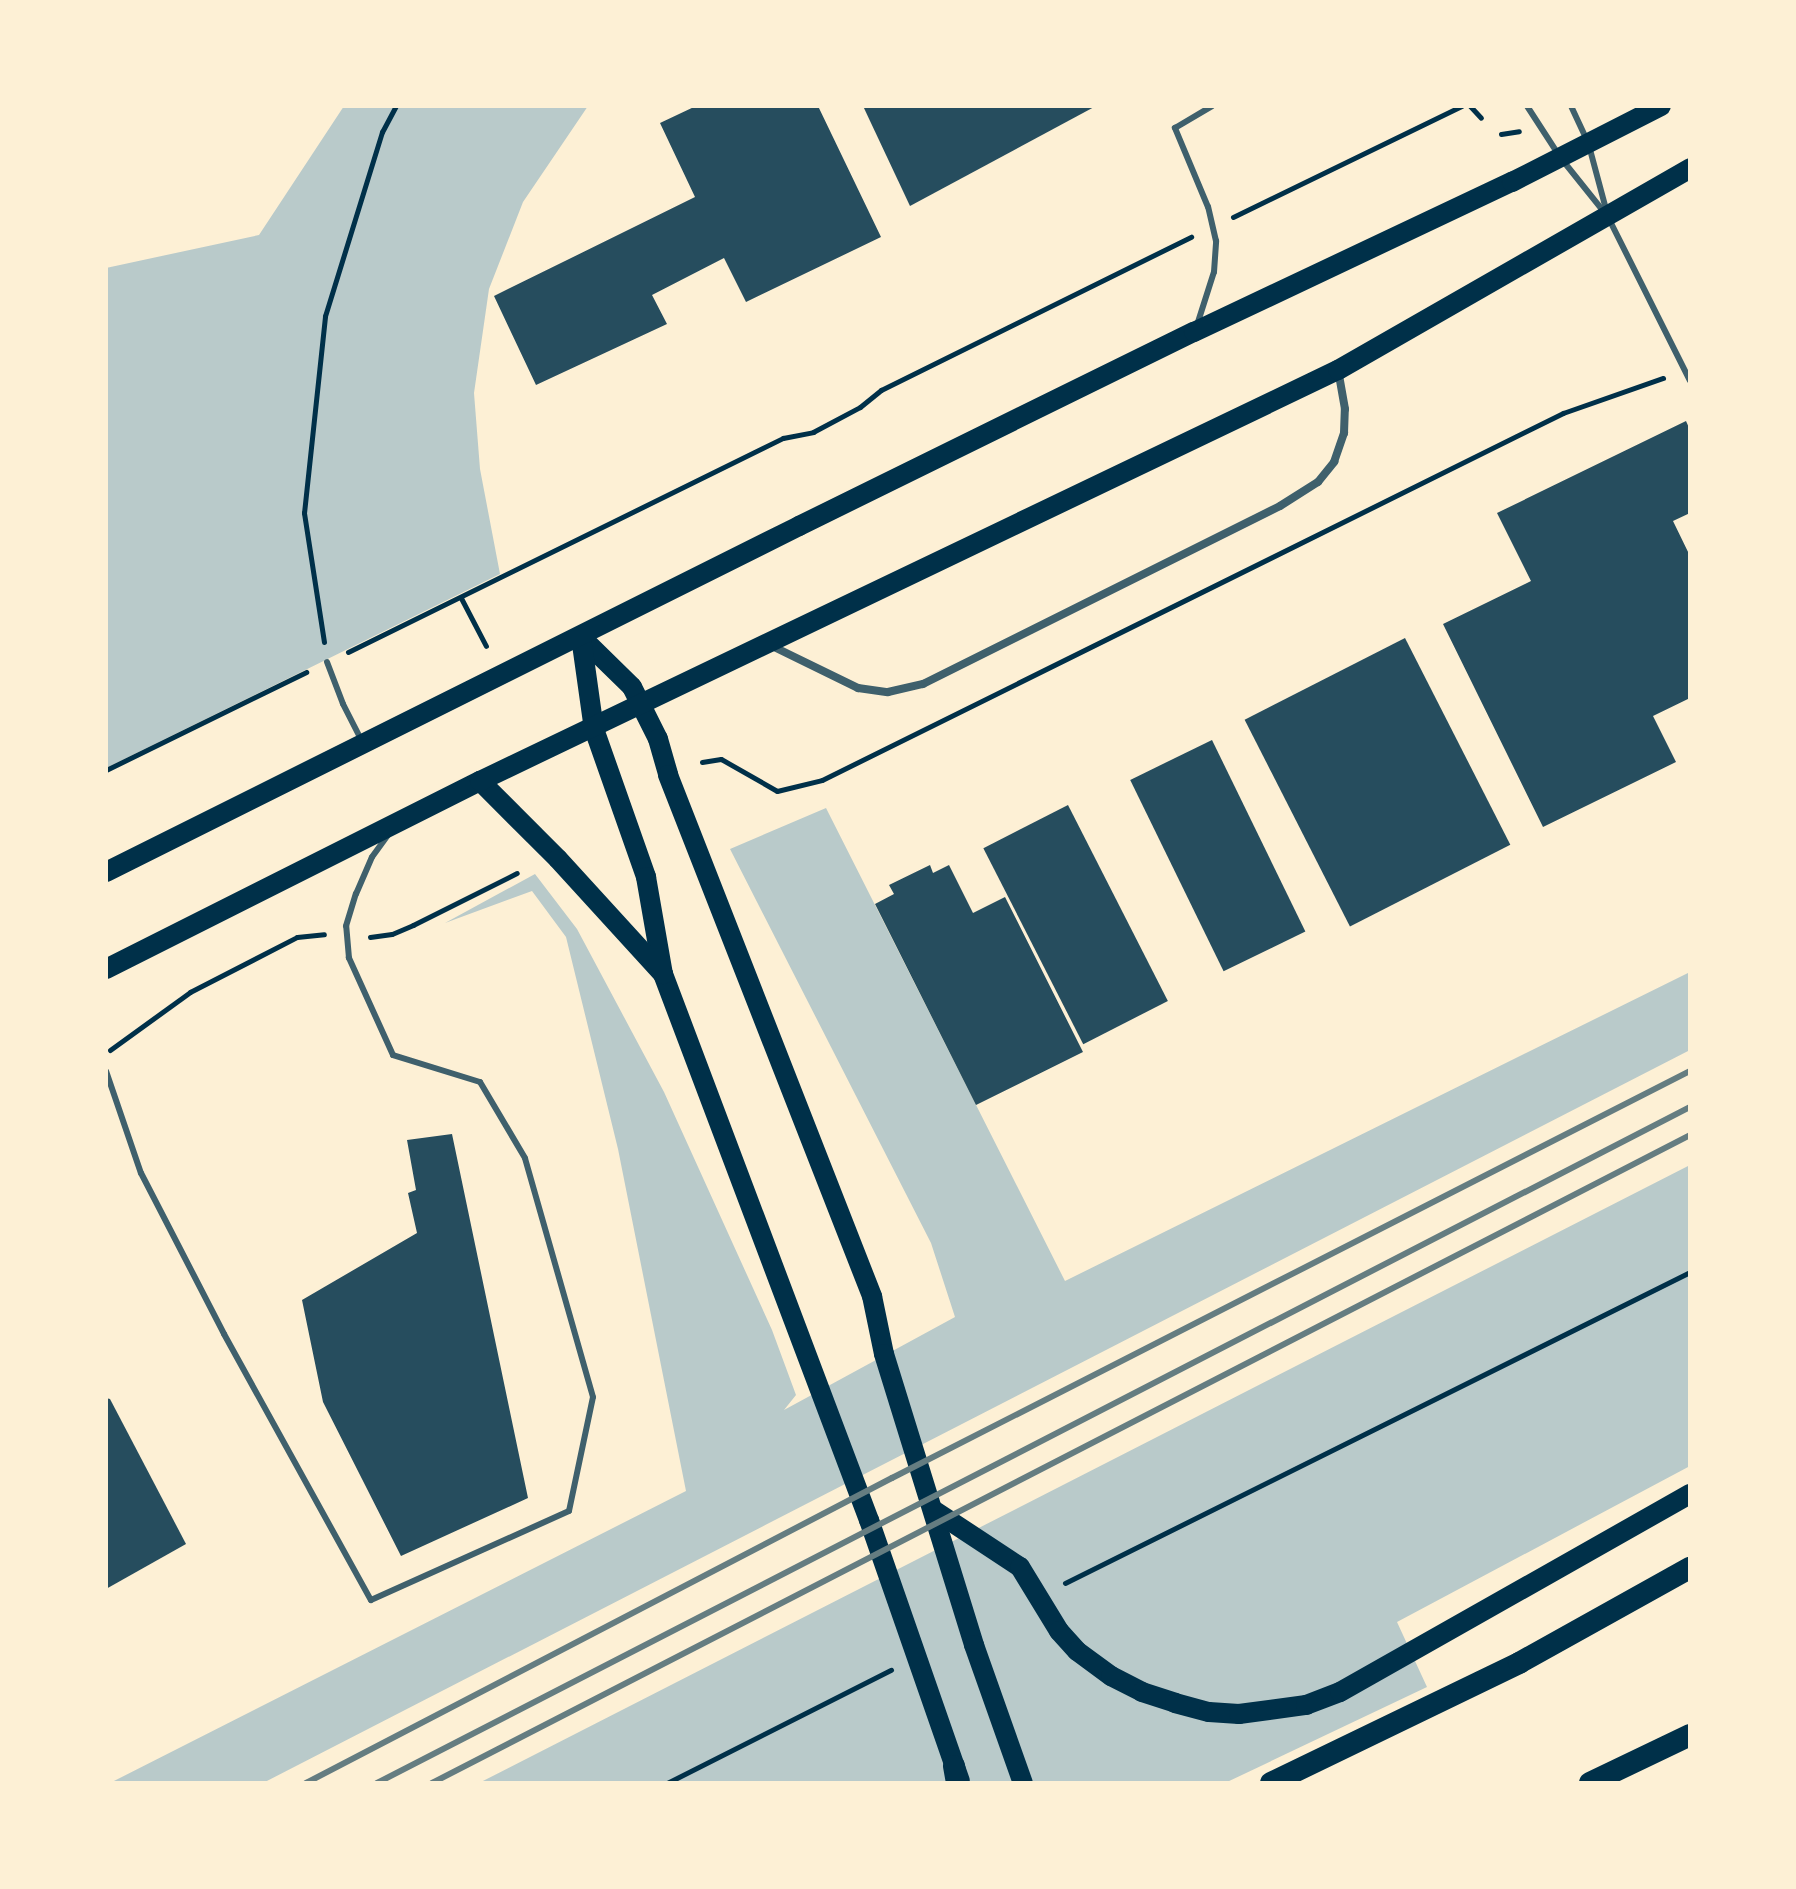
<!DOCTYPE html>
<html>
<head>
<meta charset="utf-8">
<style>
  body { margin:0 }
  #map { position:relative; width:1796px; height:1889px; overflow:hidden; background:#fdf0d5; font-family:"Varela Round",sans-serif }
  div>[style] { position:absolute }
  .green>* { inset:0; background:#b9caca }
  .building>* { inset:0; background:#264d5e; transform-origin:0 0 }
  .path>* { height:5px; margin:-2.5px; padding:0 2.5px; transform-origin:2.5px; border-radius:2.5px; background:#003049 }
  .service>* { height:6px; margin:-3px; padding:0 3px; transform-origin:3px; border-radius:3px; background:#3f606c }
  .minor>* { height:8px; margin:-4px; padding:0 4px; transform-origin:4px; border-radius:4px; background:#3f606c }
  .primary>* { height:20px; margin:-10px; padding:0 10px; transform-origin:10px; border-radius:10px; background:#003049 }
  .trunk>* { height:22px; margin:-11px; padding:0 11px; transform-origin:11px; border-radius:11px; background:#003049 }
  .rail>* { height:6px; margin:-3px; padding:0 3px; transform-origin:3px; border-radius:3px; background:#657d81 }
  span { translate:-50% -50%; white-space:nowrap; text-align:center; line-height:1.15; -webkit-text-stroke:8px #fdf0d5; paint-order:stroke }
  .frame { position:absolute; inset:0; border:108px solid #fdf0d5; pointer-events:none }
</style>
</head>
<body>
<div id="map">
  <div class="green">
    <i style="clip-path:polygon(344px 106px,588px 106px,523px 202px,489px 289px,474px 393px,480px 469px,500px 574px,106px 768px,106px 268px,259px 235px)"></i>
    <i style="clip-path:polygon(826px 808px,1065px 1281px,1690px 972px,1690px 1050px,263px 1783px,110px 1783px,686px 1491px,618px 1149px,566px 937px,532px 891px,445px 923px,535px 874px,577px 929px,664px 1092px,772px 1330px,796px 1395px,784px 1410px,955px 1317px,931px 1243px,730px 849px)"></i>
    <i style="clip-path:polygon(1690px 1165px,1690px 1466px,1397px 1622px,1427px 1687px,1225px 1783px,479px 1783px)"></i>
  </div>
  <div class="building">
    <i style="clip-path:polygon(696px 106px,818px 106px,881px 237px,746px 302px,724px 258px,652px 295px,667px 324px,536px 385px,494px 296px,695px 197px,660px 123px)"></i>
    <i style="clip-path:polygon(863px 106px,1096px 106px,910px 206px)"></i>
    <i style="clip-path:polygon(1686px 421px,1690px 430px,1690px 513px,1673px 521px,1690px 556px,1690px 698px,1653px 716px,1676px 762px,1543px 827px,1443px 624px,1531px 581px,1497px 513px)"></i>
    <i style="left:1405px;top:638px;width:232px;height:180px;rotate:63deg"></i>
    <i style="left:1212px;top:740px;width:213px;height:91px;rotate:64deg"></i>
    <i style="left:1068px;top:805px;width:220px;height:95px;rotate:63deg"></i>
    <i style="clip-path:polygon(930px 865px,933px 873px,949px 865px,973px 913px,1005px 897px,1083px 1052px,976px 1105px,875px 904px,894px 894px,889px 885px)"></i>
    <i style="clip-path:polygon(452px 1134px,528px 1498px,401px 1556px,323px 1402px,302px 1300px,417px 1233px,408px 1193px,416px 1190px,407px 1140px)"></i>
    <i style="clip-path:polygon(106px 1398px,110px 1399px,186px 1544px,106px 1589px)"></i>
  </div>
  <div class="path">
    <i style="left:1470px;top:106px;width:16px;rotate:47deg"></i>
    <i style="left:1501px;top:134px;width:18px;rotate:-9deg"></i>
    <i style="left:1233px;top:217px;width:254px;rotate:-25.9deg"></i>
    <i style="left:461px;top:598px;width:54px;rotate:62.5deg"></i>
    <i style="left:324px;top:642px;width:131px;rotate:-98.8deg"></i>
    <i style="left:304px;top:513px;width:198px;rotate:-83.9deg"></i>
    <i style="left:325px;top:316px;width:193px;rotate:-72.8deg"></i>
    <i style="left:382px;top:132px;width:30px;rotate:-62deg"></i>
    <i style="left:348px;top:652px;width:485px;rotate:-26.2deg"></i>
    <i style="left:783px;top:438px;width:31px;rotate:-11deg"></i>
    <i style="left:813px;top:432px;width:53px;rotate:-28deg"></i>
    <i style="left:860px;top:407px;width:27px;rotate:-39deg"></i>
    <i style="left:881px;top:390px;width:346px;rotate:-26.3deg"></i>
    <i style="left:702px;top:762px;width:19px;rotate:-9deg"></i>
    <i style="left:721px;top:759px;width:64px;rotate:29.7deg"></i>
    <i style="left:777px;top:791px;width:46px;rotate:-13.7deg"></i>
    <i style="left:822px;top:780px;width:827px;rotate:-26.35deg"></i>
    <i style="left:1563px;top:413px;width:106px;rotate:-19.3deg"></i>
    <i style="left:106px;top:770px;width:223px;rotate:-26.1deg"></i>
    <i style="left:370px;top:937px;width:22px;rotate:-8deg"></i>
    <i style="left:392px;top:934px;width:23px;rotate:-23deg"></i>
    <i style="left:413px;top:925px;width:116px;rotate:-26.6deg"></i>
    <i style="left:110px;top:1050px;width:99px;rotate:-35.9deg"></i>
    <i style="left:190px;top:992px;width:120px;rotate:-27.2deg"></i>
    <i style="left:297px;top:937px;width:27px;rotate:-6deg"></i>
    <i style="left:1065px;top:1583px;width:698px;rotate:-26.45deg"></i>
    <i style="left:667px;top:1783px;width:251px;rotate:-26.8deg"></i>
  </div>
  <div class="service">
    <i style="left:1527px;top:106px;width:61px;rotate:57.1deg"></i>
    <i style="left:1560px;top:157px;width:77px;rotate:51.3deg"></i>
    <i style="left:1608px;top:217px;width:183px;rotate:63.4deg"></i>
    <i style="left:1571px;top:106px;width:40px;rotate:65deg"></i>
    <i style="left:1588px;top:142px;width:73px;rotate:75deg"></i>
    <i style="left:1198px;top:322px;width:52px;rotate:-72.3deg"></i>
    <i style="left:1214px;top:272px;width:31px;rotate:-86deg"></i>
    <i style="left:1216px;top:241px;width:35px;rotate:-103deg"></i>
    <i style="left:1208px;top:207px;width:86px;rotate:-112.7deg"></i>
    <i style="left:1175px;top:128px;width:43px;rotate:-30.7deg"></i>
    <i style="left:327px;top:662px;width:45px;rotate:69.1deg"></i>
    <i style="left:343px;top:704px;width:39px;rotate:63deg"></i>
    <i style="left:106px;top:1071px;width:108px;rotate:71.1deg"></i>
    <i style="left:141px;top:1173px;width:181px;rotate:62.7deg"></i>
    <i style="left:224px;top:1334px;width:304px;rotate:61.1deg"></i>
    <i style="left:371px;top:1600px;width:217px;rotate:-24.2deg"></i>
    <i style="left:569px;top:1511px;width:116px;rotate:-78.1deg"></i>
    <i style="left:593px;top:1397px;width:248px;rotate:-105.9deg"></i>
    <i style="left:525px;top:1158px;width:88px;rotate:-120.6deg"></i>
    <i style="left:480px;top:1082px;width:91px;rotate:-162.8deg"></i>
    <i style="left:393px;top:1055px;width:107px;rotate:-114.4deg"></i>
    <i style="left:349px;top:958px;width:32px;rotate:-95deg"></i>
    <i style="left:346px;top:926px;width:34px;rotate:-73deg"></i>
    <i style="left:356px;top:894px;width:40px;rotate:-66.6deg"></i>
    <i style="left:372px;top:857px;width:29px;rotate:-54deg"></i>
  </div>
  <div class="minor">
    <i style="left:772px;top:646px;width:96px;rotate:26deg"></i>
    <i style="left:858px;top:688px;width:30px;rotate:8deg"></i>
    <i style="left:888px;top:692px;width:36px;rotate:-13deg"></i>
    <i style="left:923px;top:684px;width:399px;rotate:-26.5deg"></i>
    <i style="left:1280px;top:506px;width:45px;rotate:-32.3deg"></i>
    <i style="left:1318px;top:482px;width:26px;rotate:-51deg"></i>
    <i style="left:1334px;top:462px;width:31px;rotate:-71deg"></i>
    <i style="left:1344px;top:433px;width:24px;rotate:-88deg"></i>
    <i style="left:1345px;top:409px;width:39px;rotate:-100deg"></i>
  </div>
  <div class="primary">
    <i style="left:581px;top:637px;width:71px;rotate:44.4deg"></i>
    <i style="left:632px;top:687px;width:58px;rotate:63.4deg"></i>
    <i style="left:658px;top:739px;width:37px;rotate:74deg"></i>
    <i style="left:668px;top:775px;width:560px;rotate:68.62deg"></i>
    <i style="left:872px;top:1296px;width:59px;rotate:78.3deg"></i>
    <i style="left:884px;top:1354px;width:305px;rotate:72.8deg"></i>
    <i style="left:974px;top:1645px;width:146px;rotate:70.5deg"></i>
    <i style="left:581px;top:637px;width:93px;rotate:82deg"></i>
    <i style="left:594px;top:729px;width:157px;rotate:70.6deg"></i>
    <i style="left:646px;top:877px;width:98px;rotate:80.1deg"></i>
    <i style="left:663px;top:974px;width:584px;rotate:69.33deg"></i>
    <i style="left:869px;top:1520px;width:276px;rotate:70.8deg"></i>
    <i style="left:480px;top:781px;width:110px;rotate:45deg"></i>
    <i style="left:558px;top:859px;width:156px;rotate:47.6deg"></i>
    <i style="left:106px;top:872px;width:775px;rotate:-26.53deg"></i>
    <i style="left:799px;top:526px;width:440px;rotate:-26.2deg"></i>
    <i style="left:1194px;top:332px;width:352px;rotate:-25.3deg"></i>
    <i style="left:1512px;top:182px;width:167px;rotate:-27deg"></i>
    <i style="left:106px;top:969px;width:419px;rotate:-26.7deg"></i>
    <i style="left:480px;top:781px;width:951px;rotate:-25.6deg"></i>
    <i style="left:1338px;top:370px;width:406px;rotate:-29.8deg"></i>
    <i style="left:935px;top:1511px;width:102px;rotate:33.4deg"></i>
    <i style="left:1020px;top:1567px;width:75px;rotate:58.6deg"></i>
    <i style="left:1059px;top:1631px;width:27px;rotate:48deg"></i>
    <i style="left:1077px;top:1651px;width:42px;rotate:36.3deg"></i>
    <i style="left:1111px;top:1676px;width:35px;rotate:27deg"></i>
    <i style="left:1142px;top:1692px;width:35px;rotate:18deg"></i>
    <i style="left:1175px;top:1703px;width:35px;rotate:15deg"></i>
    <i style="left:1209px;top:1712px;width:30px;rotate:4deg"></i>
    <i style="left:1239px;top:1714px;width:68px;rotate:-7.7deg"></i>
    <i style="left:1306px;top:1705px;width:36px;rotate:-21deg"></i>
    <i style="left:1340px;top:1692px;width:402px;rotate:-29.5deg"></i>
  </div>
  <div class="trunk">
    <i style="left:954px;top:1766px;width:17px;rotate:80deg"></i>
    <i style="left:1271px;top:1783px;width:276px;rotate:-25.8deg"></i>
    <i style="left:1519px;top:1663px;width:196px;rotate:-29.1deg"></i>
    <i style="left:1590px;top:1783px;width:111px;rotate:-25.6deg"></i>
  </div>
  <div class="rail">
    <i style="left:306px;top:1783px;width:661px;rotate:-27.5deg"></i>
    <i style="left:892px;top:1478px;width:896px;rotate:-27.02deg"></i>
    <i style="left:377px;top:1783px;width:1477px;rotate:-27.24deg"></i>
    <i style="left:432px;top:1783px;width:1415px;rotate:-27.25deg"></i>
  </div>
  <div class="frame"></div>
</div>
</body>
</html>
